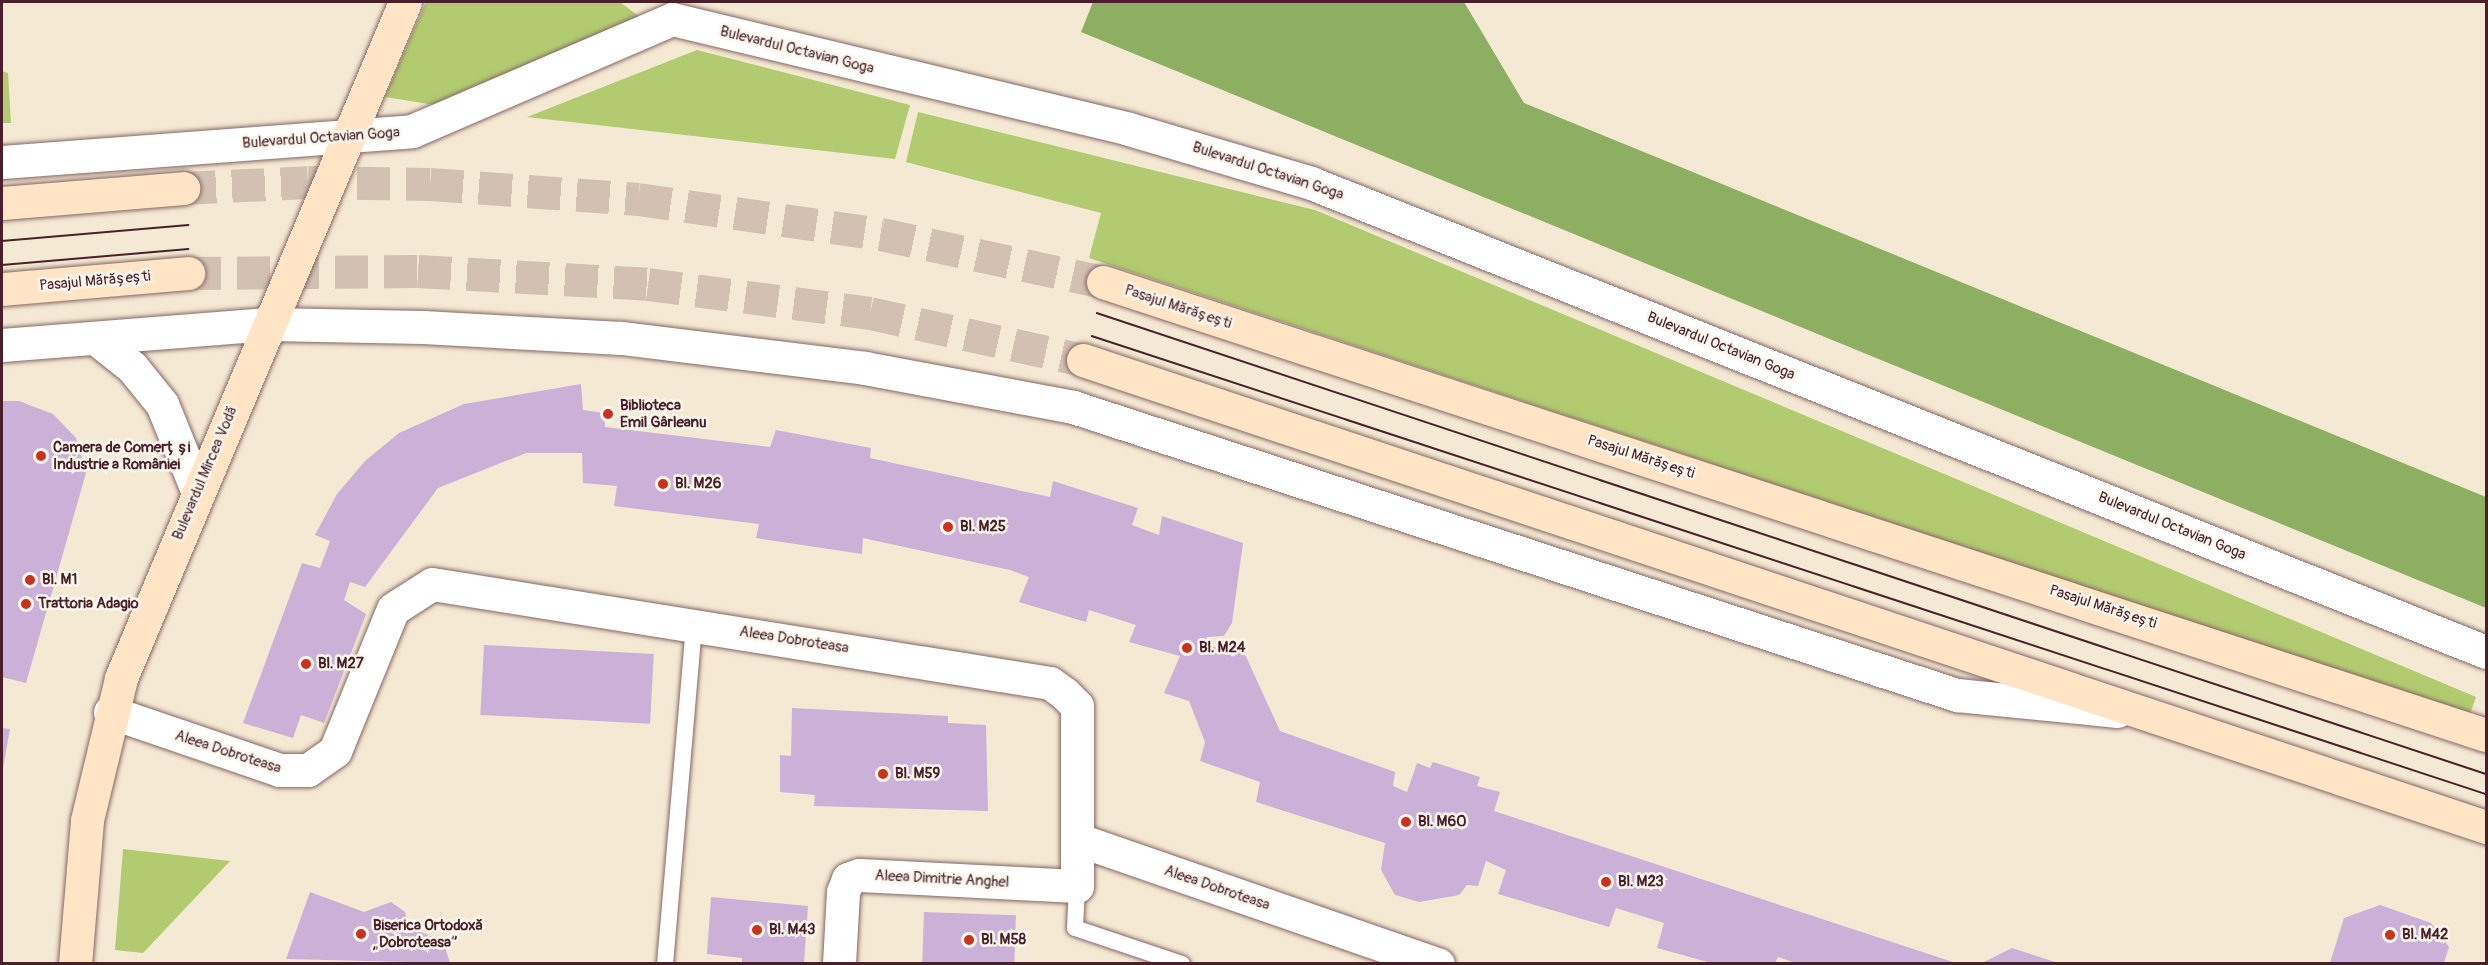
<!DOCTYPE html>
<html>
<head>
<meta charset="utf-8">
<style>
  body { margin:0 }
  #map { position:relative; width:2488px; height:965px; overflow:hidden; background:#f4e9d2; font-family:Pangolin,sans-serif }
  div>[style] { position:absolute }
  .green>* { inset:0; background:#b2cb70 }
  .forest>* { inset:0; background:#8daf62 }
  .building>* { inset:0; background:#cbb1d8; transform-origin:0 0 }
  .secondary-tunnel>* { height:33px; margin-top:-16.5px; transform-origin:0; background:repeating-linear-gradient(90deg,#d2c1b1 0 33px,transparent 0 49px) }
  .roads { filter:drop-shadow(0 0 2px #866665) drop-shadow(0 0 2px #866665) }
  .service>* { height:16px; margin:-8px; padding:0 8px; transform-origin:8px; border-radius:8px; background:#fff }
  .minor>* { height:33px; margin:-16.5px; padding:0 16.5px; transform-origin:16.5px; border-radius:16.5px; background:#fff }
  .tertiary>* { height:33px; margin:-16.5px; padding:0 16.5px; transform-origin:16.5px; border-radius:16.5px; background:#fff }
  .secondary>* { height:33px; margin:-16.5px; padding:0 16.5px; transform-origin:16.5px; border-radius:16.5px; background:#ffe4c6 }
  .tram>* { height:1.5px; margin:-0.75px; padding:0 0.75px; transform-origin:0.75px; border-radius:0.75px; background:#4a1f2b }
  .dots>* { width:16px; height:16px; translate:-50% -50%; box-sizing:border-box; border:3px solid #fbf7ec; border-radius:50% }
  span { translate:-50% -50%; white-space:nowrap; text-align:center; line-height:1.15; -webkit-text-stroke:5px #fbf7ec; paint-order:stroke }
  .street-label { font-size:15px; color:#4a1f2b }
  .poi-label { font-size:15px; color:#4a1f2b; font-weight:700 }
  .left { translate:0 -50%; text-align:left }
  .frame { position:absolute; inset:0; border:3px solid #4a1f2b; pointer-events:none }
</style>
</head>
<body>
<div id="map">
  <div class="green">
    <i style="clip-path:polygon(426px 2px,620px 2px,641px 18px,435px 105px,385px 97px)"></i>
    <i style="clip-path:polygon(697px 50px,910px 105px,895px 159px,527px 117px)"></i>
    <i style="clip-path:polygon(2px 71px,8px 73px,11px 123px,2px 123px)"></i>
    <i style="clip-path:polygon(918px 112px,1315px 210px,2476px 697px,2470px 714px,1089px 258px,1101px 213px,906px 162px)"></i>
    <i style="clip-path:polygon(123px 849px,230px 861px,143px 953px,115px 950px)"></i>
  </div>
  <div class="forest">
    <i style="clip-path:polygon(1093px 2px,1464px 2px,1524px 103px,2486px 497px,2486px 608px,1081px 32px)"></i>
  </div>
  <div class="building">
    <i style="clip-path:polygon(581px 384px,583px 410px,604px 413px,605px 427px,770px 447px,776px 430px,871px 448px,870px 458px,1050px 497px,1053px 481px,1138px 508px,1132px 525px,1159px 535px,1162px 516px,1243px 543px,1232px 623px,1224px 636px,1207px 637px,1204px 646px,1243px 650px,1280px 731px,1395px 772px,1393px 786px,1407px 792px,1417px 763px,1430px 768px,1433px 762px,1480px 777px,1477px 786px,1500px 792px,1494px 811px,1956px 963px,1796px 963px,1778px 957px,1775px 963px,1711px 963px,1657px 948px,1664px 923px,1616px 908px,1609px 927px,1498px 894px,1506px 870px,1486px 861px,1478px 886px,1467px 885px,1459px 895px,1419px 902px,1395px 895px,1381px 870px,1385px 843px,1256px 802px,1260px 782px,1200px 761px,1205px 742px,1189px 701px,1164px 693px,1180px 656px,1129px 642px,1136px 625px,1089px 610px,1086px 622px,1019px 602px,1029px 577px,1010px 570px,863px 538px,862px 554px,756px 538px,759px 524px,614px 506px,617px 486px,583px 483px,582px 453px,526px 453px,438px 488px,365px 587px,350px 582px,344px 600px,366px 614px,324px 723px,301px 715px,293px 738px,243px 723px,302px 563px,320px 568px,330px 541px,315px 535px,337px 494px,365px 461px,399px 433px,464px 404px)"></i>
    <i style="clip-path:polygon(2px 401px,19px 401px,53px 414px,76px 438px,86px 473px,26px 683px,2px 677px)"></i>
    <i style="left:484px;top:645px;width:170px;height:70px;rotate:3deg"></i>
    <i style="clip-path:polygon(792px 708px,948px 716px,948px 723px,986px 725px,988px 811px,814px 806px,815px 795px,780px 792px,780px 755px,791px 756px)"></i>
    <i style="clip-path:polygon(2px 728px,10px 729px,3px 768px,2px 768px)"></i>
    <i style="clip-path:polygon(310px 892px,364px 912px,391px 902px,405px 912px,409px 927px,443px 941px,450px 963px,286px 959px)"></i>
    <i style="clip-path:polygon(711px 897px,808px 906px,804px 963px,742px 963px,742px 958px,707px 954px)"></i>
    <i style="clip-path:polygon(2380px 905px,2431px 923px,2449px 947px,2444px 963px,2330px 963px,2344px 918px)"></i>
    <i style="left:924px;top:912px;width:92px;height:51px;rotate:2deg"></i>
    <i style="clip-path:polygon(2012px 948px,2058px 963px,1982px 963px)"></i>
  </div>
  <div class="secondary-tunnel">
    <i style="left:183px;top:188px;width:125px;rotate:-2.7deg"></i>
    <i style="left:308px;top:182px;width:122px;rotate:0.9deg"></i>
    <i style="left:430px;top:184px;width:209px;rotate:4.1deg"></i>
    <i style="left:638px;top:199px;width:246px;rotate:8.2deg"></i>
    <i style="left:881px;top:234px;width:227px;rotate:12.2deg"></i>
    <i style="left:188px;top:273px;width:230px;rotate:-0.5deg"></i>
    <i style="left:418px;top:271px;width:230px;rotate:3.2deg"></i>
    <i style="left:648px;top:284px;width:224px;rotate:7.4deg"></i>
    <i style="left:870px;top:313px;width:218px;rotate:12.4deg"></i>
  </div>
  <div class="roads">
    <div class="service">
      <i style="left:1077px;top:886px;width:42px;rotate:92.7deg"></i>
      <i style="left:1075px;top:928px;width:113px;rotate:18.6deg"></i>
      <i style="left:665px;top:964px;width:341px;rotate:-85.1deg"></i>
    </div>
    <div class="minor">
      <i style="left:110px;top:712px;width:179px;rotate:18.9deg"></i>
      <i style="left:279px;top:770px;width:29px"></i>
      <i style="left:308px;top:770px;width:33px;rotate:-35deg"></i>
      <i style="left:335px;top:751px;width:153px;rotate:-67.8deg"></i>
      <i style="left:393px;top:609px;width:46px;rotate:-32.7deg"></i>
      <i style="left:432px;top:584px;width:626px;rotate:9.1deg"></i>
      <i style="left:1050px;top:683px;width:19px;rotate:36deg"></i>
      <i style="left:1065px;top:694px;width:17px;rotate:45deg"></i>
      <i style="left:1077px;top:706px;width:180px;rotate:90deg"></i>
      <i style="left:1077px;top:886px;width:218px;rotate:-177.1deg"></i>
      <i style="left:859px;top:875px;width:12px;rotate:160deg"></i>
      <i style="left:848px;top:879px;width:14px;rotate:111deg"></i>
      <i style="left:843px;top:892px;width:72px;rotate:93.2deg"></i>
      <i style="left:1079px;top:840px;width:380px;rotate:19.1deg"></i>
    </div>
    <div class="tertiary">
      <i style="left:2px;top:162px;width:411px;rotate:-4.3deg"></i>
      <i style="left:412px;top:131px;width:283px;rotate:-23.3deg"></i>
      <i style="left:672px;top:19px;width:470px;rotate:13.5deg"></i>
      <i style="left:1129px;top:129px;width:190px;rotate:16.5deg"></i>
      <i style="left:1311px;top:183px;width:1265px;rotate:21.76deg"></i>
      <i style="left:98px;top:340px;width:43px;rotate:38.5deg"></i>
      <i style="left:132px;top:367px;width:48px;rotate:51deg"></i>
      <i style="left:162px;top:404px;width:93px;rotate:67.9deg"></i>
      <i style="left:2px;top:345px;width:267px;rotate:-4.5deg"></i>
      <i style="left:268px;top:324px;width:155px;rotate:1.1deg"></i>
      <i style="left:423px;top:327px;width:198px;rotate:3.2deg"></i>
      <i style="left:621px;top:338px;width:246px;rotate:7deg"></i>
      <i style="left:865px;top:368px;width:212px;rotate:10.6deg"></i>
      <i style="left:1073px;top:407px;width:930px;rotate:18.05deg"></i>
      <i style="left:1957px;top:695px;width:161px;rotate:5.7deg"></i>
    </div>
    <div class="secondary">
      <i style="left:2px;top:203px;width:182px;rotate:-4.7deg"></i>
      <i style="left:1103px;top:282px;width:1455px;rotate:18.14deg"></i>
      <i style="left:2px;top:289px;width:187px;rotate:-4.9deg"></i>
      <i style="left:1083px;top:360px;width:1479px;rotate:18.41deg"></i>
      <i style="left:75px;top:964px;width:144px;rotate:-85.2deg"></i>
      <i style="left:87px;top:820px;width:146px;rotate:-76.5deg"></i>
      <i style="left:121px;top:678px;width:733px;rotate:-67.21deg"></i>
    </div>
  </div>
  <div class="tram">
    <i style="left:2px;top:241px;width:187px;rotate:-4.9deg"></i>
    <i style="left:2px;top:265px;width:187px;rotate:-4.9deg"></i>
    <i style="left:1097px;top:313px;width:1464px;rotate:18.36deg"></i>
    <i style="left:1092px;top:336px;width:1467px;rotate:18.19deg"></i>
  </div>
  <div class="dots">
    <i style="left:608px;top:414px;background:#c8321e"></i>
    <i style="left:41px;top:456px;background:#c8321e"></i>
    <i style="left:663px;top:484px;background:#c8321e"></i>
    <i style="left:948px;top:527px;background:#c8321e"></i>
    <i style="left:30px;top:580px;background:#c8321e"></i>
    <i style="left:26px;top:604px;background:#c8321e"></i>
    <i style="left:1187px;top:648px;background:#c8321e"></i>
    <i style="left:306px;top:664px;background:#c8321e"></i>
    <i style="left:883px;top:774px;background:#c8321e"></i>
    <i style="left:1406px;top:822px;background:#c8321e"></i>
    <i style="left:1606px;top:882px;background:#c8321e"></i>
    <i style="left:757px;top:930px;background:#c8321e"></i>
    <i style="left:361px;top:934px;background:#c8321e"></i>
    <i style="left:2390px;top:935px;background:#c8321e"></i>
    <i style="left:969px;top:940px;background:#c8321e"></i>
  </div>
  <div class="street-label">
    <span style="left:797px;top:50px;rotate:14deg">Bulevardul Octavian Goga</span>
    <span style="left:321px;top:138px;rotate:-4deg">Bulevardul Octavian Goga</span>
    <span style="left:1268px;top:171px;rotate:18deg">Bulevardul Octavian Goga</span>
    <span style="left:95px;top:281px;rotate:-5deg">Pasajul Mărășești</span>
    <span style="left:1178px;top:307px;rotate:18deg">Pasajul Mărășești</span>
    <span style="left:1721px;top:346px;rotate:22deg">Bulevardul Octavian Goga</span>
    <span style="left:1641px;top:457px;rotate:18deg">Pasajul Mărășești</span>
    <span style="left:205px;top:473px;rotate:-67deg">Bulevardul Mircea Vodă</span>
    <span style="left:2172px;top:526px;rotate:22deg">Bulevardul Octavian Goga</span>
    <span style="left:2103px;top:607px;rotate:18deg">Pasajul Mărășești</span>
    <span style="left:794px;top:640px;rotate:9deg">Aleea Dobroteasa</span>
    <span style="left:228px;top:752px;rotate:18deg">Aleea Dobroteasa</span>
    <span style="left:942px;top:879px;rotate:3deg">Aleea Dimitrie Anghel</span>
    <span style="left:1217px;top:888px;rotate:19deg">Aleea Dobroteasa</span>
  </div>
  <div class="poi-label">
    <span class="left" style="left:620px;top:414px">Biblioteca<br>Emil Gârleanu</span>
    <span class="left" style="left:53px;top:456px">Camera de Comerț și<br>Industrie a României</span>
    <span class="left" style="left:675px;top:484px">Bl. M26</span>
    <span class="left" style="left:960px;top:527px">Bl. M25</span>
    <span class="left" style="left:42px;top:580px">Bl. M1</span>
    <span class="left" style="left:38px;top:604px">Trattoria Adagio</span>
    <span class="left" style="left:1199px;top:648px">Bl. M24</span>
    <span class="left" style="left:318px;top:664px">Bl. M27</span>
    <span class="left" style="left:895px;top:774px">Bl. M59</span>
    <span class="left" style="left:1418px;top:822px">Bl. M60</span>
    <span class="left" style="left:1618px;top:882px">Bl. M23</span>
    <span class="left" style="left:373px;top:934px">Biserica Ortodoxă<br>„Dobroteasa”</span>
    <span class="left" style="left:769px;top:930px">Bl. M43</span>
    <span class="left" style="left:2402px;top:935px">Bl. M42</span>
    <span class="left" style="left:981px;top:940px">Bl. M58</span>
  </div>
  <div class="frame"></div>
</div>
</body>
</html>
